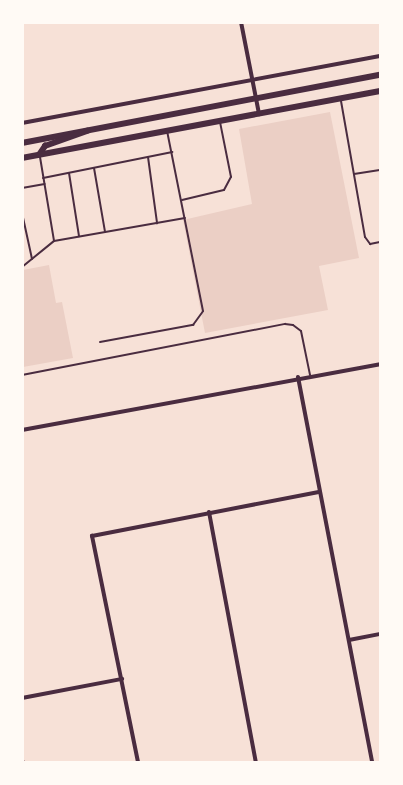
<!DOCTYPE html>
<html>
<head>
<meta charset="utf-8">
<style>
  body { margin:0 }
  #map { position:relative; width:403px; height:785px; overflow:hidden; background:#f7e1d7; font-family:Signika,sans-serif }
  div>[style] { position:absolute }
  .green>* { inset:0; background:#ebcfc5 }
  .service>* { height:2px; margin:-1px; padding:0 1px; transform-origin:1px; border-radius:1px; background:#4a2c40 }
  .minor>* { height:4px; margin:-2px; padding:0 2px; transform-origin:2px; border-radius:2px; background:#4a2c40 }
  .secondary>* { height:5.5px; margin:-2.75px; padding:0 2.75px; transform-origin:2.75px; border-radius:2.75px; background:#4a2c40 }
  span { translate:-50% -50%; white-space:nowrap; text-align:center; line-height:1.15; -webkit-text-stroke:4px #fffaf5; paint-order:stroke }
  .frame { position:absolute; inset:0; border:24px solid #fffaf5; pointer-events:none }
</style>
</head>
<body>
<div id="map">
  <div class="green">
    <i style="clip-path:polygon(330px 112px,359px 258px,319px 266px,328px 310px,205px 333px,183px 220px,252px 204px,239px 129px)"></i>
    <i style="clip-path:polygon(49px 265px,56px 303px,62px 302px,73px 358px,23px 367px,23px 270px)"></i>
  </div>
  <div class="service">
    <i style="left:341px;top:101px;width:138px;rotate:80deg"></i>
    <i style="left:365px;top:237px;width:9px;rotate:54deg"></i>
    <i style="left:370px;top:244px;width:10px;rotate:-11deg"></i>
    <i style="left:40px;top:157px;width:85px;rotate:80.5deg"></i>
    <i style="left:148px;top:157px;width:67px;rotate:82.2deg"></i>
    <i style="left:94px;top:168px;width:65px;rotate:80.2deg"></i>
    <i style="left:69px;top:173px;width:64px;rotate:81deg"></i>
    <i style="left:354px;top:174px;width:26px;rotate:-9deg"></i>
    <i style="left:43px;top:178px;width:132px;rotate:-11.4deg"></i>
    <i style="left:22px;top:188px;width:23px;rotate:-10deg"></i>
    <i style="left:182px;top:200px;width:43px;rotate:-13.4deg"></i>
    <i style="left:224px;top:190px;width:15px;rotate:-62deg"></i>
    <i style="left:231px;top:177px;width:56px;rotate:-101.3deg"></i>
    <i style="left:22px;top:213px;width:47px;rotate:77.7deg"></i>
    <i style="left:22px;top:267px;width:41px;rotate:-39.1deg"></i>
    <i style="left:54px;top:241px;width:133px;rotate:-10deg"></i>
    <i style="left:100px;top:342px;width:95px;rotate:-10.4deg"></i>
    <i style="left:193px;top:325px;width:17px;rotate:-54deg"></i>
    <i style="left:203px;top:311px;width:184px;rotate:-101.3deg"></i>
    <i style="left:22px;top:375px;width:268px;rotate:-11deg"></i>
    <i style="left:285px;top:324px;width:8px;rotate:7deg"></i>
    <i style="left:293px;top:325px;width:10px;rotate:37deg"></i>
    <i style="left:301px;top:331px;width:45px;rotate:78.4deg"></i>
  </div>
  <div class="minor">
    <i style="left:241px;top:22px;width:94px;rotate:78.9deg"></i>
    <i style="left:22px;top:123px;width:364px;rotate:-10.6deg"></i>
    <i style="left:298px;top:377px;width:392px;rotate:79.1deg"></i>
    <i style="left:22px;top:430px;width:364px;rotate:-10.4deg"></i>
    <i style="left:209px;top:512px;width:254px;rotate:79.4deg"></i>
    <i style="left:349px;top:640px;width:32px;rotate:-11deg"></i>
    <i style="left:22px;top:698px;width:102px;rotate:-10.8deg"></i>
    <i style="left:22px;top:761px;width:1px;rotate:45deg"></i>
    <i style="left:138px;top:762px;width:231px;rotate:-101.5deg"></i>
    <i style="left:92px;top:536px;width:231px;rotate:-11deg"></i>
  </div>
  <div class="secondary">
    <i style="left:22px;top:143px;width:364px;rotate:-10.8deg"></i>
    <i style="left:39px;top:155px;width:11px;rotate:-56deg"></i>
    <i style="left:45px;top:146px;width:45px;rotate:-19.7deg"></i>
    <i style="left:22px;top:158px;width:364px;rotate:-10.6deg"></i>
  </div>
  <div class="frame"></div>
</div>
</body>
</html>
